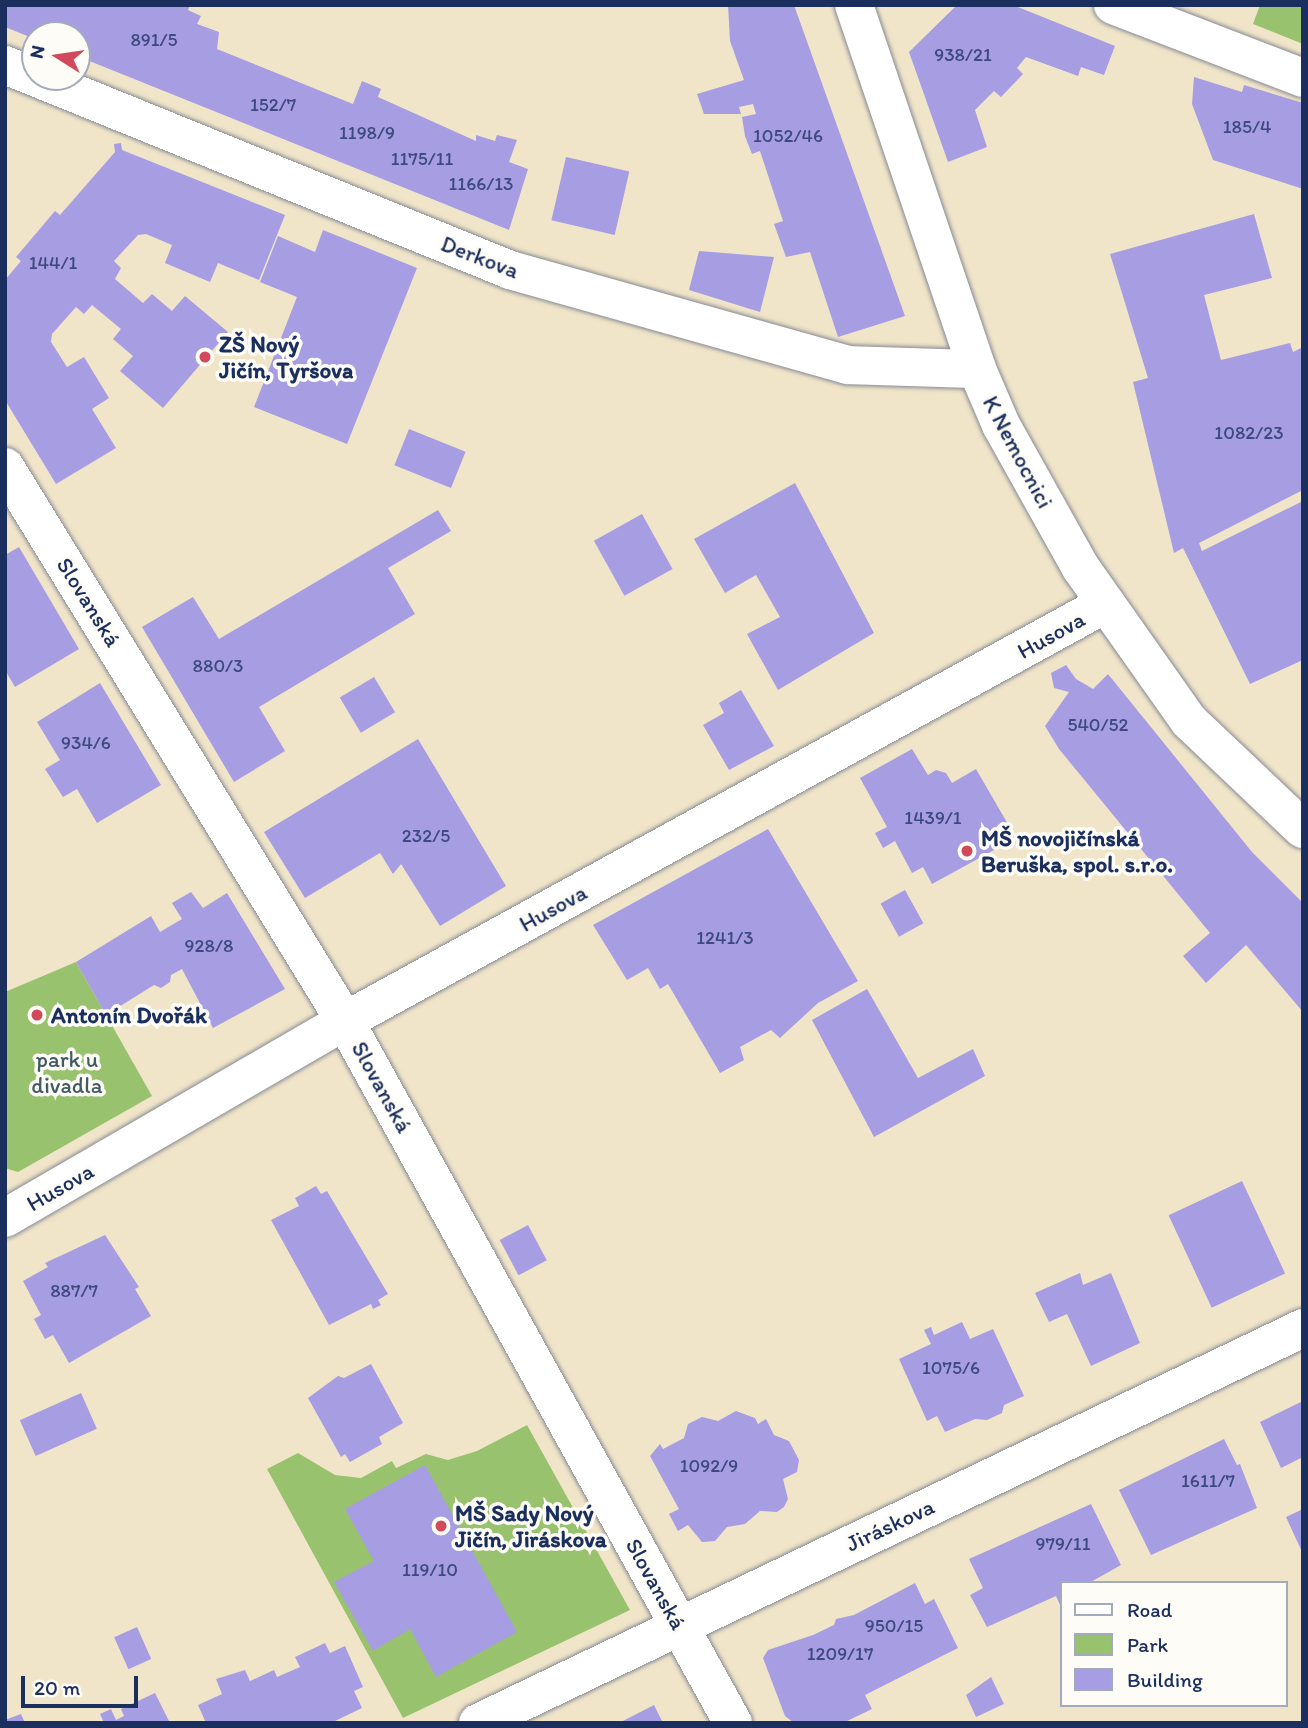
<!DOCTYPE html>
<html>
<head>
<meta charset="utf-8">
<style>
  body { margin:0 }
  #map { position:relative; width:1308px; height:1728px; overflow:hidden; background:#f1e5c9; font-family:Itim,sans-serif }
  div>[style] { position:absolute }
  .green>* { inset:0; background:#99c26e }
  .building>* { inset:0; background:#a79de3; transform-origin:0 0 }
  .roads { filter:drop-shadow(0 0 2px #868a94) drop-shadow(0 0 2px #868a94) }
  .minor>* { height:38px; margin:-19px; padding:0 19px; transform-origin:19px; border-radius:19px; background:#fff }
  .dots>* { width:19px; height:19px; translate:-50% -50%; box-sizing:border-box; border:4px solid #fdfcf7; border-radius:50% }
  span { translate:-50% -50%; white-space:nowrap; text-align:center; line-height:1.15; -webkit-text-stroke:7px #fdfcf7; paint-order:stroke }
  .number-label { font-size:19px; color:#3e4a7f }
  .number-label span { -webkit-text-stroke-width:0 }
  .street-label { font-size:23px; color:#1b2f5e }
  .poi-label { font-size:23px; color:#1b2f5e; font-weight:700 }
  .left { translate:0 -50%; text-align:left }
  .park-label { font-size:23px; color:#415b63 }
  .frame { position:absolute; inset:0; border:7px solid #1b2f5e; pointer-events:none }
  .legend { position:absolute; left:1060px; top:1581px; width:228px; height:126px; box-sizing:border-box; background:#fdfcf7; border:2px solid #a3aaba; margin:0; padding:9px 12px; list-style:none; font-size:21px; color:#1b2f5e }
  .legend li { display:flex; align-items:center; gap:14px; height:35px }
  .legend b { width:35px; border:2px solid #a3aaba }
  .north { position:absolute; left:21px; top:21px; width:70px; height:70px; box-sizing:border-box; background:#fdfcf7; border:2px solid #a3aaba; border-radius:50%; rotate:282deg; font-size:19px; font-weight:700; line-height:28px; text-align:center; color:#1b2f5e }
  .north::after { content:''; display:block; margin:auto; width:24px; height:32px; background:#d1495b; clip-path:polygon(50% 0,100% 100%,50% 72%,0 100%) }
  .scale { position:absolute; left:21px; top:1676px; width:117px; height:32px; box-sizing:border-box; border:4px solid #1b2f5e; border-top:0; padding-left:9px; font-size:21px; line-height:24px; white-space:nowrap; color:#1b2f5e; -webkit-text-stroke:5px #fdfcf7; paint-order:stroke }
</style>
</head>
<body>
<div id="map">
  <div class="green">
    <i style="clip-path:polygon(1260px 5px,1303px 5px,1303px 44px,1253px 24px)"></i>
    <i style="clip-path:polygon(76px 962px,152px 1096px,18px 1172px,5px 1168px,5px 992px)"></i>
    <i style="clip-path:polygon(527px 1425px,630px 1610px,403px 1718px,267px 1469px,298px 1453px,335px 1475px,361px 1478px,392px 1461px,396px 1468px,426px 1454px,448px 1460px,477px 1451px)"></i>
  </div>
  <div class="building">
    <i style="clip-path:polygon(5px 5px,190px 5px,188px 10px,201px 16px,197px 24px,219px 32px,217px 49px,353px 104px,362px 81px,381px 89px,378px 97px,476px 141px,476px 135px,495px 141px,497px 135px,517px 140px,509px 162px,528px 169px,509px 230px,77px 56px,77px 35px,35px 35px,35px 39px,5px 27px)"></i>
    <i style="clip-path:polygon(728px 5px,794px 5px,905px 316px,838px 337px,810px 252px,786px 257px,774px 224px,783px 221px,760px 151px,752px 154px,745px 136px,742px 117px,756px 114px,753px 104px,739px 107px,741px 114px,704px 114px,697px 94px,744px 80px,730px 41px)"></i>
    <i style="clip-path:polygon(1013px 5px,1115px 46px,1104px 75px,1081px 67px,1078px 76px,1026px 57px,1017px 68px,1023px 74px,1001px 97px,994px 91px,975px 110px,987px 147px,948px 162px,909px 52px,957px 5px)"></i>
    <i style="clip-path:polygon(1194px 77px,1242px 92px,1244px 85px,1303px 103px,1303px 189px,1213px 160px,1192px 104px)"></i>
    <i style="clip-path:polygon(121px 143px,122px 150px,285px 215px,259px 280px,218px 263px,210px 282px,165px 263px,172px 245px,146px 234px,138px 235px,114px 261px,121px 268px,115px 279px,143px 303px,152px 294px,172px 311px,185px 296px,228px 332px,163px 408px,120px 371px,133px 356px,113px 339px,121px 329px,92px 305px,84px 314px,76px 307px,52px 334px,51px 342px,67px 367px,84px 357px,109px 398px,92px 409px,116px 448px,56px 484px,5px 400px,5px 280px,21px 261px,16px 257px,55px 211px,60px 215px,115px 152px,114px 144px)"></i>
    <i style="left:566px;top:157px;width:65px;height:65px;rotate:13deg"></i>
    <i style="clip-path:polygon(1254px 214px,1272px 278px,1204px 295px,1221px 360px,1290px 343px,1293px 352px,1303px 347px,1303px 490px,1199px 543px,1202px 551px,1303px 501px,1303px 660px,1250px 684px,1183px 548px,1174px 553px,1133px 382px,1148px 378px,1110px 254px)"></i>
    <i style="clip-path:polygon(323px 230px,417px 268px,347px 444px,254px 407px,297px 297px,260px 282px,278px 236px,315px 252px)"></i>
    <i style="clip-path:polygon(699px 251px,774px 257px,760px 312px,689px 290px)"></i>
    <i style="left:409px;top:429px;width:61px;height:39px;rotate:22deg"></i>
    <i style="clip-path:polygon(795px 483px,874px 633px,778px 690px,747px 634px,780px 617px,756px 575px,725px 593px,694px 539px)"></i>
    <i style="clip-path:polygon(438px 510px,451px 531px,388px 568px,415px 614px,259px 707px,285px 751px,234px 782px,142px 627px,193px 597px,219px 639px)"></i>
    <i style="left:642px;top:514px;width:63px;height:55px;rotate:61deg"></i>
    <i style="clip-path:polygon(19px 547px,79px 649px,15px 687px,5px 670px,5px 555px)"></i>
    <i style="clip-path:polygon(1066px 665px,1076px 679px,1093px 689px,1108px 674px,1252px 852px,1303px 903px,1303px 1012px,1246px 945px,1206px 983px,1183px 956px,1210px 933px,1059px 749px,1045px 726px,1069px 692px,1054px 688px,1051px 673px)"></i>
    <i style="left:374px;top:677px;width:41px;height:40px;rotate:59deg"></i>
    <i style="clip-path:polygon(100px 683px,161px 785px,97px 823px,77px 789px,63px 797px,45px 769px,60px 760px,37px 722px)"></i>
    <i style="clip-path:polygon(741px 690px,774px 746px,729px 770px,703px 725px,724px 713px,719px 703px)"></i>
    <i style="clip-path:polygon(418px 739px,506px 886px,440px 926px,401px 864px,393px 874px,380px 853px,305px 898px,264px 832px)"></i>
    <i style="clip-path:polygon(912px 749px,928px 775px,936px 770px,946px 773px,952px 783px,976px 769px,1016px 838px,932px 884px,923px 867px,912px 873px,895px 841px,883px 848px,875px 833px,887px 827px,860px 778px)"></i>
    <i style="clip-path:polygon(768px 829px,858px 981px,818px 1003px,780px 1038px,771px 1030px,740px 1047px,744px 1060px,720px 1073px,668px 984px,660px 989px,648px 968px,627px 980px,593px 925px)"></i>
    <i style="left:905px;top:890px;width:38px;height:28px;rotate:61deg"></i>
    <i style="clip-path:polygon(191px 892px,203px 908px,227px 893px,285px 989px,213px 1028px,182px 969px,171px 975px,170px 982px,161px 988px,154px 985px,106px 1015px,76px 962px,151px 916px,160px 932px,182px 919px,172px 903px)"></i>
    <i style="clip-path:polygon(867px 989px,918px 1078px,973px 1049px,985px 1076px,874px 1137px,812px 1020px)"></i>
    <i style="left:1242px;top:1181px;width:102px;height:81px;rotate:65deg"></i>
    <i style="clip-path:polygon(316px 1186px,321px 1194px,327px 1191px,388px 1294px,378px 1300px,381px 1305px,373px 1309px,371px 1304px,329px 1325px,271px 1220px,299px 1206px,295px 1198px)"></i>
    <i style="left:528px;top:1225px;width:40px;height:32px;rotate:62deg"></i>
    <i style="clip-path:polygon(105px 1235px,139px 1287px,135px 1289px,151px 1316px,69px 1363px,53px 1335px,45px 1339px,34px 1319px,41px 1315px,23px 1281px,48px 1267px,45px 1263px)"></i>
    <i style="clip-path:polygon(1080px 1273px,1083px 1285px,1111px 1273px,1140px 1343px,1091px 1366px,1067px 1314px,1049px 1322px,1035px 1293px)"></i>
    <i style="clip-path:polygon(962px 1322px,970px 1339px,993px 1329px,1024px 1396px,1004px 1405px,1002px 1413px,987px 1420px,975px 1419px,945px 1432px,937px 1416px,927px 1421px,899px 1359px,931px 1344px,924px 1330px,931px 1327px,934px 1335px)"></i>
    <i style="clip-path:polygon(371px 1364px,403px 1423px,379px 1437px,382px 1444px,350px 1462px,345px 1454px,341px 1457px,308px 1398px,338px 1376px,344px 1378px)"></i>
    <i style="left:81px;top:1393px;width:39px;height:67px;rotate:66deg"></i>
    <i style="clip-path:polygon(1303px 1401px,1303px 1457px,1281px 1468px,1260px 1422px)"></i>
    <i style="clip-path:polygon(736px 1411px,755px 1418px,758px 1424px,766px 1419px,774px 1435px,789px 1441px,799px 1460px,797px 1472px,783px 1479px,788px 1499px,784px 1507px,777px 1512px,760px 1511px,745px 1524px,727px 1527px,715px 1541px,702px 1542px,688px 1525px,678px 1531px,669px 1514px,679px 1509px,650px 1456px,660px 1444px,663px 1449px,684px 1438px,688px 1424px,702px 1417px,718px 1421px)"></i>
    <i style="clip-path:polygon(1224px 1439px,1237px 1465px,1240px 1464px,1257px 1508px,1151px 1555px,1119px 1490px)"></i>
    <i style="clip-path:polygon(425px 1465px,517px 1632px,436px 1677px,410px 1629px,373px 1651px,334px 1582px,374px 1561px,345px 1509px)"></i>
    <i style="clip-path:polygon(1091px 1504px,1121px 1565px,1089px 1583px,1061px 1583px,1061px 1607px,1056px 1596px,987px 1627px,970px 1595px,983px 1588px,969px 1559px)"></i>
    <i style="clip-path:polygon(1303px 1509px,1303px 1554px,1286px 1517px)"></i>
    <i style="clip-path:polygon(915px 1583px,925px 1604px,934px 1599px,958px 1648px,865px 1695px,872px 1709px,843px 1723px,794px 1723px,785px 1716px,763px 1658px,768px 1650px,813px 1635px,834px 1625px,836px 1619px,854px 1615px)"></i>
    <i style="left:137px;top:1627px;width:35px;height:25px;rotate:66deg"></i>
    <i style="clip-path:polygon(325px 1643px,330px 1653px,345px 1646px,363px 1687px,354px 1691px,362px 1708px,331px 1723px,206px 1723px,198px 1705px,222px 1694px,216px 1679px,245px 1670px,250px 1681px,274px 1670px,277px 1677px,300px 1667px,295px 1657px)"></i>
    <i style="clip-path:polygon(991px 1677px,1004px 1704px,976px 1717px,966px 1695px)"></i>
    <i style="clip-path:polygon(155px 1693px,170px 1723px,104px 1723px,100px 1714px,111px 1709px,116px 1720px,124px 1716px,121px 1709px)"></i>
    <i style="clip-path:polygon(654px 1705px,663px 1723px,619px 1723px)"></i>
    <i style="clip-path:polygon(21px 1714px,25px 1723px,5px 1723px,5px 1720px)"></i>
  </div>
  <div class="roads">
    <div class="minor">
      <i style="left:854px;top:5px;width:384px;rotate:71.3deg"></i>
      <i style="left:977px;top:369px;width:61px;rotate:66.8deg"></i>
      <i style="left:1001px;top:425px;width:164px;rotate:60.8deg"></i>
      <i style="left:1081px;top:568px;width:187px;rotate:54.8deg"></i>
      <i style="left:1189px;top:721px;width:157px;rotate:43.5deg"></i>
      <i style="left:1113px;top:5px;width:204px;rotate:21deg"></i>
      <i style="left:5px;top:65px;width:545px;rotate:22.09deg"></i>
      <i style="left:510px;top:270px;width:351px;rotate:15.7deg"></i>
      <i style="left:848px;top:365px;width:129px;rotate:1.8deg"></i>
      <i style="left:5px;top:467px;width:650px;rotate:58.46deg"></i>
      <i style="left:345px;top:1021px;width:802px;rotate:61.07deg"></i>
      <i style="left:5px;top:1218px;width:393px;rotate:-30.1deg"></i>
      <i style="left:345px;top:1021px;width:867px;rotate:-28.75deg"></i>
      <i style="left:478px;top:1723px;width:915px;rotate:-25.58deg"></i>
    </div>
  </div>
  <div class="dots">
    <i style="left:205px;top:357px;background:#d1495b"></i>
    <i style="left:967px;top:851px;background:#d1495b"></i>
    <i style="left:37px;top:1015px;background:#d1495b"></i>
    <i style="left:441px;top:1526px;background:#d1495b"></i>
  </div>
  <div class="number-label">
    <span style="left:154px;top:40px">891/5</span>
    <span style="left:963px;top:55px">938/21</span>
    <span style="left:273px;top:105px">152/7</span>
    <span style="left:1247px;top:127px">185/4</span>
    <span style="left:367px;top:133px">1198/9</span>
    <span style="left:788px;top:136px">1052/46</span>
    <span style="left:422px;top:159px">1175/11</span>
    <span style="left:481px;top:184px">1166/13</span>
    <span style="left:53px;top:263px">144/1</span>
    <span style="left:1249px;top:433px">1082/23</span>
    <span style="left:218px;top:666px">880/3</span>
    <span style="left:1098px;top:725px">540/52</span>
    <span style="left:86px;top:743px">934/6</span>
    <span style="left:933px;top:818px">1439/1</span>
    <span style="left:426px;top:836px">232/5</span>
    <span style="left:725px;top:938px">1241/3</span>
    <span style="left:209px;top:946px">928/8</span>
    <span style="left:74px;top:1291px">887/7</span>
    <span style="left:951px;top:1368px">1075/6</span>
    <span style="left:709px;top:1466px">1092/9</span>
    <span style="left:1208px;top:1481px">1611/7</span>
    <span style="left:1063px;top:1544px">979/11</span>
    <span style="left:430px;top:1570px">119/10</span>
    <span style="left:894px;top:1626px">950/15</span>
    <span style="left:840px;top:1654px">1209/17</span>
  </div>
  <div class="street-label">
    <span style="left:480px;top:257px;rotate:21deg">Derkova</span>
    <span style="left:1018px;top:452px;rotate:62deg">K Nemocnici</span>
    <span style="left:89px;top:602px;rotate:58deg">Slovanská</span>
    <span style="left:1051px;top:635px;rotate:-29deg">Husova</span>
    <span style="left:553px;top:908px;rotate:-29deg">Husova</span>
    <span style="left:382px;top:1087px;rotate:61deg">Slovanská</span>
    <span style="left:60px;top:1187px;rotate:-30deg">Husova</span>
    <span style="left:890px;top:1525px;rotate:-25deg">Jiráskova</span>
    <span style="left:656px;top:1584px;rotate:61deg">Slovanská</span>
  </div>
  <div class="poi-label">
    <span class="left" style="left:219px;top:357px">ZŠ Nový<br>Jičín, Tyršova</span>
    <span class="left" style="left:981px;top:851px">MŠ novojičínská<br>Beruška, spol. s.r.o.</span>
    <span class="left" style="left:51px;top:1015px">Antonín Dvořák</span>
    <span class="left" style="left:455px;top:1526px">MŠ Sady Nový<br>Jičín, Jiráskova</span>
  </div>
  <div class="park-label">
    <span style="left:67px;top:1072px">park u<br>divadla</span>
  </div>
  <div class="frame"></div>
  <ul class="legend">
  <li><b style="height:9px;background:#fff"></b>Road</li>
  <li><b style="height:19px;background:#99c26e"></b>Park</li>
  <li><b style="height:19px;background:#a79de3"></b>Building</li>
  </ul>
  <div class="north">N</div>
  <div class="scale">20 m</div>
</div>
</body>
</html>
